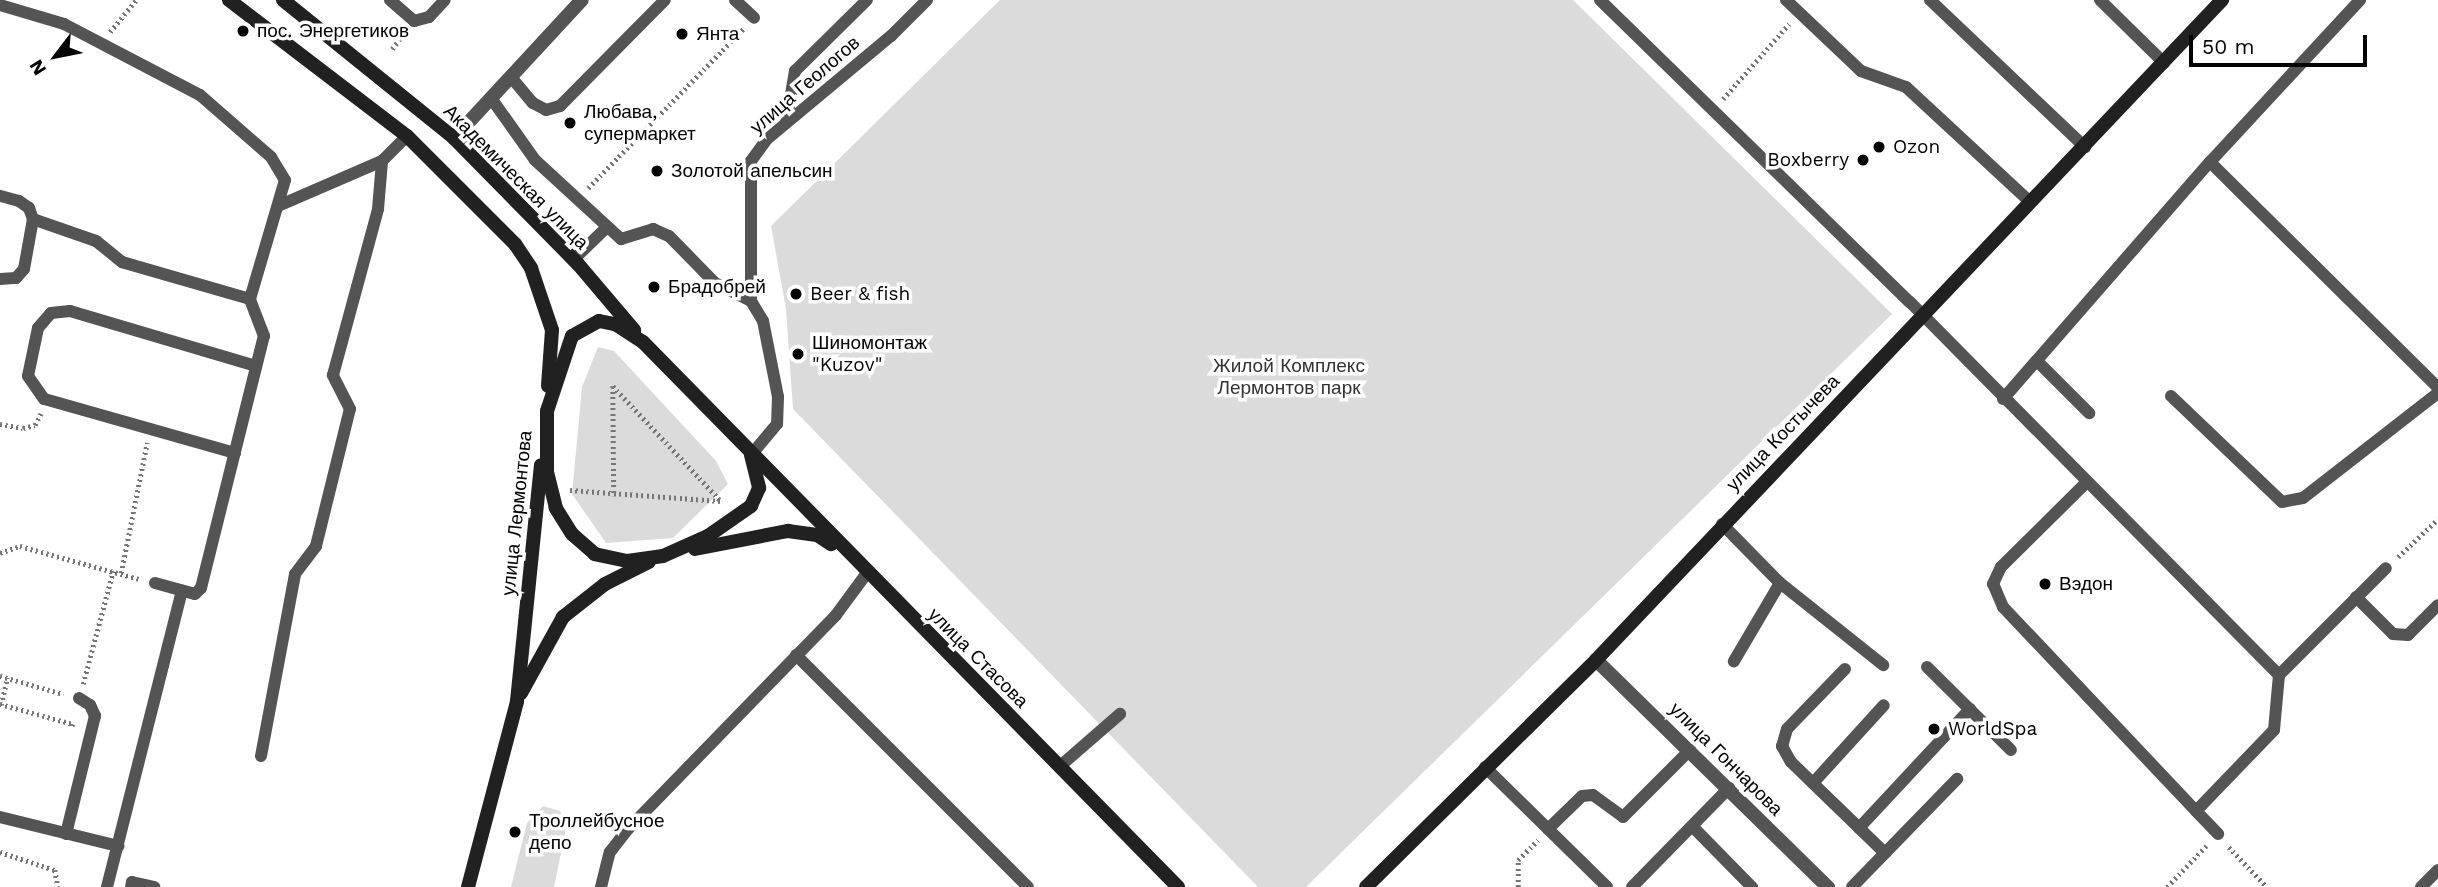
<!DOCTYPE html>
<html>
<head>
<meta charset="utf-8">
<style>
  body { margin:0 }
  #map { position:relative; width:2438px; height:887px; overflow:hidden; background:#fff; font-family:"Work Sans",sans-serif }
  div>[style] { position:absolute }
  .green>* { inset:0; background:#dbdbdb }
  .path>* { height:4.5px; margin-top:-2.25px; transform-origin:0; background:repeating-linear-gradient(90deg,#767676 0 2px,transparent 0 5.5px) }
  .lane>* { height:12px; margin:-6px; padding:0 6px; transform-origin:6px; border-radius:6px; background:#545454 }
  .street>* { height:14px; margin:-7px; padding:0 7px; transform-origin:7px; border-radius:7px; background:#545454 }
  .secondary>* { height:14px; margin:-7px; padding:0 7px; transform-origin:7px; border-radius:7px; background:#212121 }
  .dots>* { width:19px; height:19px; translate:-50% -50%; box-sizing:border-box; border:4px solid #fff; border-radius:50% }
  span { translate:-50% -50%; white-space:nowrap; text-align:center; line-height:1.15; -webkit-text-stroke:7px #fff; paint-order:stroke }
  .poi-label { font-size:19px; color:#000 }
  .left { translate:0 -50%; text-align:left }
  .right { translate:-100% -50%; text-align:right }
  .street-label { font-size:19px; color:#000 }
  .park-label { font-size:19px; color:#323232 }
  .north { position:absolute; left:21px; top:21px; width:70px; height:70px; -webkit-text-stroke:5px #fff; paint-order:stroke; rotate:238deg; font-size:19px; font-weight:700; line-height:28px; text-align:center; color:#000 }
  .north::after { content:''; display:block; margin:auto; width:24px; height:32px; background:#000; clip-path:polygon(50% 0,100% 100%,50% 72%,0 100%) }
  .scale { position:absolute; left:2189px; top:35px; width:178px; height:32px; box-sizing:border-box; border:4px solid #000; border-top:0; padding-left:9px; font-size:21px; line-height:24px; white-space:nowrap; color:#000; -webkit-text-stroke:5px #fff; paint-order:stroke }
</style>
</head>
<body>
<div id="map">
  <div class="green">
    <i style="clip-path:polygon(1000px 0,1573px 0,1892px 314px,1306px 887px,1258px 887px,793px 409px,786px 309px,771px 226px)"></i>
    <i style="clip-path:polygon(598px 347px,614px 351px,716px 461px,728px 484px,673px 538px,606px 543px,572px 494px,582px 387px)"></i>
    <i style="clip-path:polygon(543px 806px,560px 811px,567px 824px,554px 887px,511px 887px,527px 823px)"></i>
  </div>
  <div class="path">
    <i style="left:110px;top:32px;width:41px;rotate:-50.9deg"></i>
    <i style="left:392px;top:49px;width:20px;rotate:-53deg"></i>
    <i style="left:1723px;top:99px;width:100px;rotate:-48.7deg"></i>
    <i style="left:588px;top:188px;width:222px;rotate:-45.7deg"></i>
    <i style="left:613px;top:386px;width:158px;rotate:46.8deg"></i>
    <i style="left:613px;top:386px;width:110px;rotate:89.5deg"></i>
    <i style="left:0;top:424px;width:23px;rotate:10deg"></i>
    <i style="left:23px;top:428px;width:12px;rotate:-14deg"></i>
    <i style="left:35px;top:425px;width:13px;rotate:-63deg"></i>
    <i style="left:570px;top:490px;width:151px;rotate:4.2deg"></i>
    <i style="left:0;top:553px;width:21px;rotate:-19deg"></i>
    <i style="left:20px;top:546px;width:123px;rotate:15.5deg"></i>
    <i style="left:2398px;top:557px;width:55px;rotate:-43.5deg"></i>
    <i style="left:121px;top:573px;width:133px;rotate:-78.7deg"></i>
    <i style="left:0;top:676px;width:66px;rotate:15.9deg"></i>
    <i style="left:83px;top:684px;width:117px;rotate:-75.1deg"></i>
    <i style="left:0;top:704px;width:76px;rotate:15.3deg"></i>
    <i style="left:73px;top:724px;width:3px;rotate:108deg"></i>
    <i style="left:1px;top:705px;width:28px;rotate:-77deg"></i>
    <i style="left:2229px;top:847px;width:55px;rotate:46.5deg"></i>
    <i style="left:0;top:852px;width:58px;rotate:18.1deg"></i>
    <i style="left:55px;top:870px;width:17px;rotate:80deg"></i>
    <i style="left:1518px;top:887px;width:27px;rotate:-90deg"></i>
    <i style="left:1518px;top:860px;width:28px;rotate:-45deg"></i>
    <i style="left:2167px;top:887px;width:57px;rotate:-46.4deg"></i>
  </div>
  <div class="lane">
    <i style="left:390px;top:0;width:32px;rotate:41deg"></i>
    <i style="left:414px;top:21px;width:16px;rotate:-15deg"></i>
    <i style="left:429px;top:17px;width:23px;rotate:-47deg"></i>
    <i style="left:735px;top:0;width:26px;rotate:43deg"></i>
    <i style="left:1600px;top:0;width:433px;rotate:44.3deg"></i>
    <i style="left:1910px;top:302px;width:525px;rotate:45.31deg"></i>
    <i style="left:2279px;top:675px;width:55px;rotate:95.2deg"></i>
    <i style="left:2274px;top:730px;width:112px;rotate:133.9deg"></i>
    <i style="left:2196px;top:811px;width:281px;rotate:-133.4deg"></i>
    <i style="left:2003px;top:607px;width:25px;rotate:-113deg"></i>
    <i style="left:1993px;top:584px;width:19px;rotate:-65deg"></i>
    <i style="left:2001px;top:567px;width:120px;rotate:-44.7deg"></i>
    <i style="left:1786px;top:0;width:103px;rotate:43.4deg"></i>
    <i style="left:1861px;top:71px;width:48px;rotate:19.6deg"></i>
    <i style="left:1906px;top:87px;width:168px;rotate:42.8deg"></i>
    <i style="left:1930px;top:0;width:214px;rotate:43.5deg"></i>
    <i style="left:2100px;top:0;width:90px;rotate:44.5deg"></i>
    <i style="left:0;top:5px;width:67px;rotate:16.5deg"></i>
    <i style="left:64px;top:24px;width:153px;rotate:27.6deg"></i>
    <i style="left:200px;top:95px;width:94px;rotate:41.1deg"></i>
    <i style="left:271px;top:157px;width:27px;rotate:59deg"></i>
    <i style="left:285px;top:180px;width:124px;rotate:106.4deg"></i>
    <i style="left:250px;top:299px;width:133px;rotate:-163.9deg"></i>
    <i style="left:122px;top:262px;width:33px;rotate:-141deg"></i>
    <i style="left:96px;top:241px;width:67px;rotate:-160.8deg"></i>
    <i style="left:33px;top:219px;width:12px;rotate:-110deg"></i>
    <i style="left:29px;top:208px;width:12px;rotate:-145deg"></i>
    <i style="left:19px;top:201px;width:20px;rotate:-165deg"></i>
    <i style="left:511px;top:77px;width:34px;rotate:50deg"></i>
    <i style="left:533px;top:103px;width:15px;rotate:28deg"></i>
    <i style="left:546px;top:110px;width:15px;rotate:-16deg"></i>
    <i style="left:560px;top:106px;width:149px;rotate:-45.3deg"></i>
    <i style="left:491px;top:98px;width:76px;rotate:54.6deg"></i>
    <i style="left:535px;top:160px;width:117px;rotate:42.6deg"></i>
    <i style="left:621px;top:239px;width:34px;rotate:-17deg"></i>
    <i style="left:653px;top:229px;width:17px;rotate:24deg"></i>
    <i style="left:669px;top:236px;width:66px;rotate:45.6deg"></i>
    <i style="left:715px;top:283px;width:40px;rotate:26.6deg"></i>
    <i style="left:751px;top:301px;width:23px;rotate:59deg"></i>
    <i style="left:763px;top:321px;width:77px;rotate:78.8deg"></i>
    <i style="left:778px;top:397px;width:27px;rotate:92deg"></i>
    <i style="left:777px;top:424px;width:40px;rotate:130deg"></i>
    <i style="left:786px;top:123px;width:53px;rotate:-80.2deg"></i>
    <i style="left:795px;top:71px;width:101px;rotate:-44.6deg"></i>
    <i style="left:2210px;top:162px;width:321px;rotate:44.7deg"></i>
    <i style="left:278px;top:206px;width:113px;rotate:-23.4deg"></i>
    <i style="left:382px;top:161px;width:35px;rotate:-45deg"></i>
    <i style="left:573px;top:260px;width:47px;rotate:-44.1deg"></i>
    <i style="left:0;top:279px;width:16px;rotate:-4deg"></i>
    <i style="left:16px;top:278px;width:12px;rotate:-48deg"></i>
    <i style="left:24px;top:269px;width:51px;rotate:-79.8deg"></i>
    <i style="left:751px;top:301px;width:140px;rotate:-90deg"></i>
    <i style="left:751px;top:161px;width:26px;rotate:-54deg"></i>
    <i style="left:766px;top:140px;width:163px;rotate:-39.8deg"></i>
    <i style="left:891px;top:36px;width:51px;rotate:-45deg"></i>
    <i style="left:2037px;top:361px;width:74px;rotate:45deg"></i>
    <i style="left:2171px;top:396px;width:153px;rotate:43.7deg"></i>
    <i style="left:2282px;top:502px;width:21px;rotate:-11deg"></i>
    <i style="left:2303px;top:498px;width:171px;rotate:-37.9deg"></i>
    <i style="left:2003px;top:399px;width:315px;rotate:-48.9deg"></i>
    <i style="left:2210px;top:162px;width:221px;rotate:-47.2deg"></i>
    <i style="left:235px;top:453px;width:198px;rotate:-164.2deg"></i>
    <i style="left:44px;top:399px;width:28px;rotate:-125deg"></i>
    <i style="left:28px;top:376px;width:49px;rotate:-78.2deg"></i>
    <i style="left:38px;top:328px;width:20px;rotate:-49deg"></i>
    <i style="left:51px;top:313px;width:19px;rotate:-6deg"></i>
    <i style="left:70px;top:311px;width:194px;rotate:16.5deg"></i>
    <i style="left:1722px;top:524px;width:83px;rotate:45.5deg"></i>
    <i style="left:1780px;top:583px;width:91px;rotate:120.5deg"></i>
    <i style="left:155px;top:583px;width:41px;rotate:15.4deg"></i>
    <i style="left:195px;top:594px;width:8px;rotate:-45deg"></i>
    <i style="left:201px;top:588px;width:260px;rotate:-76deg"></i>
    <i style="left:264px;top:336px;width:40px;rotate:-111deg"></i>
    <i style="left:1780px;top:583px;width:132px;rotate:38.5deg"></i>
    <i style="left:2356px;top:597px;width:52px;rotate:45deg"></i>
    <i style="left:2393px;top:634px;width:15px;rotate:4deg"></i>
    <i style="left:2408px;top:635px;width:42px;rotate:-45deg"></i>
    <i style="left:796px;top:655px;width:328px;rotate:45deg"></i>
    <i style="left:1927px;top:667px;width:118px;rotate:44.7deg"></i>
    <i style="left:1845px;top:669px;width:83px;rotate:134deg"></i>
    <i style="left:1787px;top:729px;width:18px;rotate:106deg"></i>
    <i style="left:1782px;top:746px;width:18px;rotate:61deg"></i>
    <i style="left:1791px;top:762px;width:131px;rotate:44.1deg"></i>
    <i style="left:2279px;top:675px;width:151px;rotate:-45deg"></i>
    <i style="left:261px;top:756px;width:185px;rotate:-79.4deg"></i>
    <i style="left:295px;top:574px;width:35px;rotate:-53deg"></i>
    <i style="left:316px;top:546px;width:141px;rotate:-76.1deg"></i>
    <i style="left:350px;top:409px;width:38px;rotate:-117deg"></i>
    <i style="left:333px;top:375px;width:172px;rotate:-74.8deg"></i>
    <i style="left:378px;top:209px;width:48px;rotate:-85.2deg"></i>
    <i style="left:1059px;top:767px;width:81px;rotate:-41deg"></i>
    <i style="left:1485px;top:767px;width:171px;rotate:44.5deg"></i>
    <i style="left:1813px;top:783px;width:105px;rotate:-47.7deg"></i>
    <i style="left:2196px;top:811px;width:32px;rotate:46deg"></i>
    <i style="left:0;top:817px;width:122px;rotate:13.8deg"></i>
    <i style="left:1692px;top:826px;width:86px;rotate:45.5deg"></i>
    <i style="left:1859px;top:828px;width:163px;rotate:-47deg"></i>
    <i style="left:1548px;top:829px;width:47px;rotate:-44.1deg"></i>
    <i style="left:1582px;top:796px;width:11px;rotate:-5deg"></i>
    <i style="left:1593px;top:795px;width:37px;rotate:36deg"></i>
    <i style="left:1623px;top:817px;width:95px;rotate:-45deg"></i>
    <i style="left:66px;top:834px;width:122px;rotate:-76.2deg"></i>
    <i style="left:95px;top:716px;width:12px;rotate:-114deg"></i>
    <i style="left:90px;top:705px;width:13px;rotate:-148deg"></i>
    <i style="left:107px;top:887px;width:305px;rotate:-75.8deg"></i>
    <i style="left:131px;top:887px;width:5px;rotate:-79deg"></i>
    <i style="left:132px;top:882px;width:23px;rotate:13deg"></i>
    <i style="left:601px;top:887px;width:36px;rotate:-76deg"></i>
    <i style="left:610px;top:852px;width:29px;rotate:-52deg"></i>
    <i style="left:628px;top:829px;width:298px;rotate:-45.8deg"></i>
    <i style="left:836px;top:615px;width:52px;rotate:-53.6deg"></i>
    <i style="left:1632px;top:887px;width:139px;rotate:-45.6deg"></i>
    <i style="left:1852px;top:887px;width:151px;rotate:-45.8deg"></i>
    <i style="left:2421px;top:887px;width:24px;rotate:-45deg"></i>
  </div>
  <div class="street">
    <i style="left:454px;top:138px;width:188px;rotate:-47.2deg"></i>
    <i style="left:1596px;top:660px;width:325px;rotate:44.4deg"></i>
  </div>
  <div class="secondary">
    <i style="left:229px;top:0;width:224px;rotate:37.4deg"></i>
    <i style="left:407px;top:136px;width:153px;rotate:45deg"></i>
    <i style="left:515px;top:244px;width:29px;rotate:56deg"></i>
    <i style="left:531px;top:268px;width:65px;rotate:71.3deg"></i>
    <i style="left:552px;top:330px;width:56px;rotate:94.1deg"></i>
    <i style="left:283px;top:0;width:220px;rotate:38.9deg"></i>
    <i style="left:454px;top:138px;width:177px;rotate:45.5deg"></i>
    <i style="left:578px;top:264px;width:87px;rotate:49.7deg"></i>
    <i style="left:751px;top:455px;width:34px;rotate:76deg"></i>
    <i style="left:759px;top:488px;width:20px;rotate:114deg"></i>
    <i style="left:751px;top:506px;width:52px;rotate:145.1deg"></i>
    <i style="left:708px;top:536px;width:49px;rotate:156deg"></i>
    <i style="left:663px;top:556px;width:36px;rotate:172deg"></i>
    <i style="left:627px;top:561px;width:33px;rotate:-168deg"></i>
    <i style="left:595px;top:554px;width:30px;rotate:-139deg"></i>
    <i style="left:572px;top:534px;width:31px;rotate:-122deg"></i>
    <i style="left:556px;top:508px;width:37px;rotate:-104deg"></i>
    <i style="left:547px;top:472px;width:61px;rotate:-90deg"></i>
    <i style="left:547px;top:411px;width:79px;rotate:-71.6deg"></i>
    <i style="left:572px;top:336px;width:31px;rotate:-29deg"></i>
    <i style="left:599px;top:321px;width:16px;rotate:11deg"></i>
    <i style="left:615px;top:324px;width:33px;rotate:33deg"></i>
    <i style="left:643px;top:342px;width:764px;rotate:45.53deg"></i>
    <i style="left:695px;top:549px;width:95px;rotate:-11deg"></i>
    <i style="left:788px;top:531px;width:29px;rotate:8deg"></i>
    <i style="left:817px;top:535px;width:17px;rotate:33deg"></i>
    <i style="left:521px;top:693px;width:87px;rotate:-61.1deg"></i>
    <i style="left:563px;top:617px;width:53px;rotate:-38.2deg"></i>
    <i style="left:605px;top:584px;width:49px;rotate:-26.6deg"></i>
    <i style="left:468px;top:887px;width:192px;rotate:-75.2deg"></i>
    <i style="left:517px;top:701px;width:237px;rotate:-84.2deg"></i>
    <i style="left:1366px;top:887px;width:323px;rotate:-44.6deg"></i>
    <i style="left:1596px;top:660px;width:910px;rotate:-46.51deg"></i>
  </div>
  <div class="dots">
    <i style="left:243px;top:31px;background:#000"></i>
    <i style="left:682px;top:34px;background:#000"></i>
    <i style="left:570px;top:123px;background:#000"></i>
    <i style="left:1879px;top:147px;background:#000"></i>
    <i style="left:1863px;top:160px;background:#000"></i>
    <i style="left:657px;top:171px;background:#000"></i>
    <i style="left:654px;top:287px;background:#000"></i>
    <i style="left:796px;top:294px;background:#000"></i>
    <i style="left:798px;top:354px;background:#000"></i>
    <i style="left:2045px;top:584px;background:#000"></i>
    <i style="left:1934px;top:729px;background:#000"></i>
    <i style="left:515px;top:832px;background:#000"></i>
  </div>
  <div class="poi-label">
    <span class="left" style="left:257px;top:31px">пос. Энергетиков</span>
    <span class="left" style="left:696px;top:34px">Янта</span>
    <span class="left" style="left:584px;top:123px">Любава,<br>супермаркет</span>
    <span class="left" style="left:1893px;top:147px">Ozon</span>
    <span class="right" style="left:1849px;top:160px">Boxberry</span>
    <span class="left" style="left:671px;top:171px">Золотой апельсин</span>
    <span class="left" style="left:668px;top:287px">Брадобрей</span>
    <span class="left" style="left:810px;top:294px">Beer &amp; fish</span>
    <span class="left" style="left:812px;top:354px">Шиномонтаж<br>"Kuzov"</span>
    <span class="left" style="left:2059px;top:584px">Вэдон</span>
    <span class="left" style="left:1948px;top:729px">WorldSpa</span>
    <span class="left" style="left:529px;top:832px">Троллейбусное<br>депо</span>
  </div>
  <div class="street-label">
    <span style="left:805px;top:85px;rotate:-41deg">улица Геологов</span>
    <span style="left:516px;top:177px;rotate:45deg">Академическая улица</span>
    <span style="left:1783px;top:433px;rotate:-46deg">улица Костычева</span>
    <span style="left:517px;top:513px;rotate:-84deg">улица Лермонтова</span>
    <span style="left:978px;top:658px;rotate:45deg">улица Стасова</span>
    <span style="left:1726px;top:759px;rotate:45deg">улица Гончарова</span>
  </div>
  <div class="park-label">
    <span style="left:1289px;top:377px">Жилой Комплекс<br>Лермонтов парк</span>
  </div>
  <div class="north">N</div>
  <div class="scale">50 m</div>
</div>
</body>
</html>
